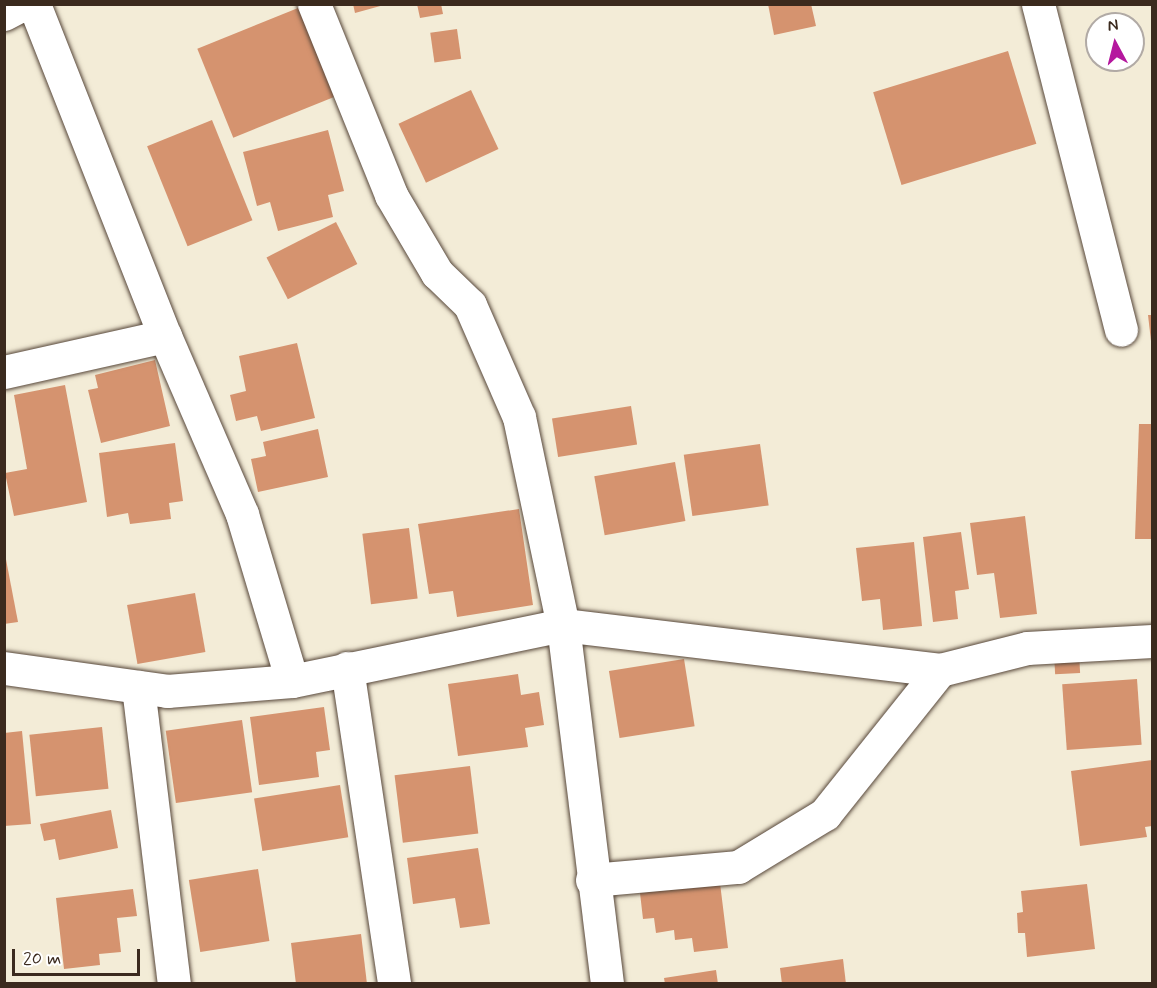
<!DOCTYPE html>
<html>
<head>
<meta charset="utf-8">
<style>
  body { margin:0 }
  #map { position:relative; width:1157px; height:988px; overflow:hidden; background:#f3ecd7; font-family:Mynerve,sans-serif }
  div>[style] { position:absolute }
  .building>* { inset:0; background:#d5936f; transform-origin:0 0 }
  .roads { filter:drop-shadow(0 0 2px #57473a) drop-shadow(0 0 2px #57473a) }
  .minor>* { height:33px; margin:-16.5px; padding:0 16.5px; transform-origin:16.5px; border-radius:16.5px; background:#fff }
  span { translate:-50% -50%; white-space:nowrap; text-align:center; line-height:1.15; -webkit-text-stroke:6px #fff; paint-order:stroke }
  .frame { position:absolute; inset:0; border:6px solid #3b2a1e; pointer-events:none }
  .north { position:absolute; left:1085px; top:12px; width:60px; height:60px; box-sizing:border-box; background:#fff; border:2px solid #b1aaa5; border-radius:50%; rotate:353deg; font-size:16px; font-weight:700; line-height:24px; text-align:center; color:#3b2a1e }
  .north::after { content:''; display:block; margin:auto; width:21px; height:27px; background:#b5179e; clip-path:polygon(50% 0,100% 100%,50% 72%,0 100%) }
  .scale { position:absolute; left:12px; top:949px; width:128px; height:27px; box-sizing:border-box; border:3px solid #3b2a1e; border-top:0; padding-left:8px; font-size:18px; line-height:21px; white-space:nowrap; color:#3b2a1e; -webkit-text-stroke:4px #fff; paint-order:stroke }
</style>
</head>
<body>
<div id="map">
  <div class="building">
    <i style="clip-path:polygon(353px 4px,384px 4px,384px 5px,355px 13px)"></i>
    <i style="clip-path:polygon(417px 4px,441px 4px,443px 14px,420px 18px)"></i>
    <i style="clip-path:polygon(768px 4px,811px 4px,816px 26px,774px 35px)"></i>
    <i style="left:303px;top:6px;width:96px;height:114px;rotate:68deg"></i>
    <i style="left:457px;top:29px;width:30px;height:27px;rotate:82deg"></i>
    <i style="left:1008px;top:51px;width:97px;height:141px;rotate:73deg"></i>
    <i style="left:471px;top:90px;width:65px;height:80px;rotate:65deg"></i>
    <i style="left:212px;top:120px;width:108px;height:70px;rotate:68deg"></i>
    <i style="clip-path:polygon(328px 130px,344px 191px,328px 195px,333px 217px,278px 231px,270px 202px,257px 206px,243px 152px)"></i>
    <i style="left:336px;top:222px;width:47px;height:78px;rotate:63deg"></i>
    <i style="clip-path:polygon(1148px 315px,1152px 315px,1152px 341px,1151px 341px)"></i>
    <i style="clip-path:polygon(297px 343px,315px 418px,261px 431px,257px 416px,236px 421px,230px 395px,246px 391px,239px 356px)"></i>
    <i style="clip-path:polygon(155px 360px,170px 426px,101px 443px,88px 390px,98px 388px,95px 375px)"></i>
    <i style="clip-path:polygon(65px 385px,87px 502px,14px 516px,5px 473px,27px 469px,14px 395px)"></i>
    <i style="left:631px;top:406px;width:39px;height:80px;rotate:81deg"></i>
    <i style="clip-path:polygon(1139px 424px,1152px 424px,1152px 539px,1135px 539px)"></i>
    <i style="clip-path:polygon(318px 429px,328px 477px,258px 492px,251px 459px,266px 456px,263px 442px)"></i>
    <i style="clip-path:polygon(175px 443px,183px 501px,169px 503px,171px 519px,130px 524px,128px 513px,107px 517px,99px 453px)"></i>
    <i style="left:760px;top:444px;width:62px;height:77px;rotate:82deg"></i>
    <i style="left:675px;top:462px;width:60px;height:82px;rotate:80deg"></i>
    <i style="clip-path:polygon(519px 509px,533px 605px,457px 617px,453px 591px,429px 594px,418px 524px)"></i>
    <i style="clip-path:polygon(1025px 516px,1037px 614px,1000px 618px,994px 573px,977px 575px,970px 523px)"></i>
    <i style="left:409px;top:528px;width:71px;height:47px;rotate:83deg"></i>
    <i style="clip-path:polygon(961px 532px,969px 589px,955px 591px,958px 619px,933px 622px,923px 537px)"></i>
    <i style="clip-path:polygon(914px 542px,922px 626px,883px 630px,880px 599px,862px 601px,856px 548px)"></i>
    <i style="clip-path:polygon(4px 549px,18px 622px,4px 624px)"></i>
    <i style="left:195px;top:593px;width:60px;height:69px;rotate:80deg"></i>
    <i style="left:1079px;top:652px;width:21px;height:25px;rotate:87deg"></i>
    <i style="left:684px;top:659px;width:68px;height:76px;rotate:81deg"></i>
    <i style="clip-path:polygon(518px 674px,521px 695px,539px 692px,544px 725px,525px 728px,528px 747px,458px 756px,448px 684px)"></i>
    <i style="left:1137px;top:679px;width:66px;height:75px;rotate:86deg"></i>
    <i style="clip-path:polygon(324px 707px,330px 750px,316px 752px,319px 777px,259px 785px,250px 717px)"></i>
    <i style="left:242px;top:720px;width:73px;height:77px;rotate:82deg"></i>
    <i style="left:102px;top:727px;width:62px;height:73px;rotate:84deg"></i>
    <i style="clip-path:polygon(22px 731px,31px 824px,4px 826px,4px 733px)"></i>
    <i style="clip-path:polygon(1152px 760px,1152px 826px,1145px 827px,1147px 837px,1080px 846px,1071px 771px)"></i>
    <i style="left:470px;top:766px;width:68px;height:76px;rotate:83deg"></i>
    <i style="left:340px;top:785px;width:53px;height:87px;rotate:81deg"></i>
    <i style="clip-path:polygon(111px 810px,118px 848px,59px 860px,55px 839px,44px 841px,40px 824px)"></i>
    <i style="clip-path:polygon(478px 848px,490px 924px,460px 928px,455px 898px,413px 904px,407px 858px)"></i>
    <i style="left:258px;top:869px;width:73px;height:70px;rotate:81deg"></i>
    <i style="clip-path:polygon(720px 883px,728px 948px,694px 952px,692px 938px,675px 940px,674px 930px,656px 933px,654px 918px,643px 919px,640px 893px)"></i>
    <i style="clip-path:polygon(1087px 884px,1095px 949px,1027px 957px,1025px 933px,1018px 933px,1017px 913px,1023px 912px,1021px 891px)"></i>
    <i style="clip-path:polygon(133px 889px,137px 916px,117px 918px,121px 952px,99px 954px,100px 965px,64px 969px,56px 898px)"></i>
    <i style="clip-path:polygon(361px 934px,367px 984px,296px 984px,291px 943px)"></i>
    <i style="clip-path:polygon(843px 959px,846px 984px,782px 984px,780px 968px)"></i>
    <i style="clip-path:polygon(716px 970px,718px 984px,665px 984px,664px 978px)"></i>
  </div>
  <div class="roads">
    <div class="minor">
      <i style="left:34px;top:4px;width:357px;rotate:68.5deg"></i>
      <i style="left:165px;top:336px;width:194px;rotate:66.6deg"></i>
      <i style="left:242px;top:514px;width:174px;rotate:73.3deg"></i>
      <i style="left:314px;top:4px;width:206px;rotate:68deg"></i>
      <i style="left:391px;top:195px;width:91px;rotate:59.5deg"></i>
      <i style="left:437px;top:273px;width:46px;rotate:44.1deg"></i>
      <i style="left:470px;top:305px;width:122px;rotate:66.4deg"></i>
      <i style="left:519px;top:417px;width:213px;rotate:78.1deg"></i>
      <i style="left:563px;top:625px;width:362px;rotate:83deg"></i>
      <i style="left:1038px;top:4px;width:336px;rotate:75.7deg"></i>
      <i style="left:4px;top:14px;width:21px;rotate:-28deg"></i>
      <i style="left:4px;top:372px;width:165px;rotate:-12.6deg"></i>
      <i style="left:4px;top:668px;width:165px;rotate:8deg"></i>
      <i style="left:167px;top:691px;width:125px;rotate:-4.6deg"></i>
      <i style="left:292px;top:681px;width:277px;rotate:-11.7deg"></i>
      <i style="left:563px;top:625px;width:380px;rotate:6.8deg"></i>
      <i style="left:940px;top:670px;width:90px;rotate:-14.2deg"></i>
      <i style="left:1027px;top:648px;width:125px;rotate:-3.2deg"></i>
      <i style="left:347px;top:668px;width:319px;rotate:81.5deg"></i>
      <i style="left:138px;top:687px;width:299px;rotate:83.1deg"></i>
      <i style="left:592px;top:880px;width:147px;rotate:-5.1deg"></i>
      <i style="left:738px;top:867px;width:102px;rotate:-31.3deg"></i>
      <i style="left:825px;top:814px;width:184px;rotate:-51.4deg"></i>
    </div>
  </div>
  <div class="frame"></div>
  <div class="north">N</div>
  <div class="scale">20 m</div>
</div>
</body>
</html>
